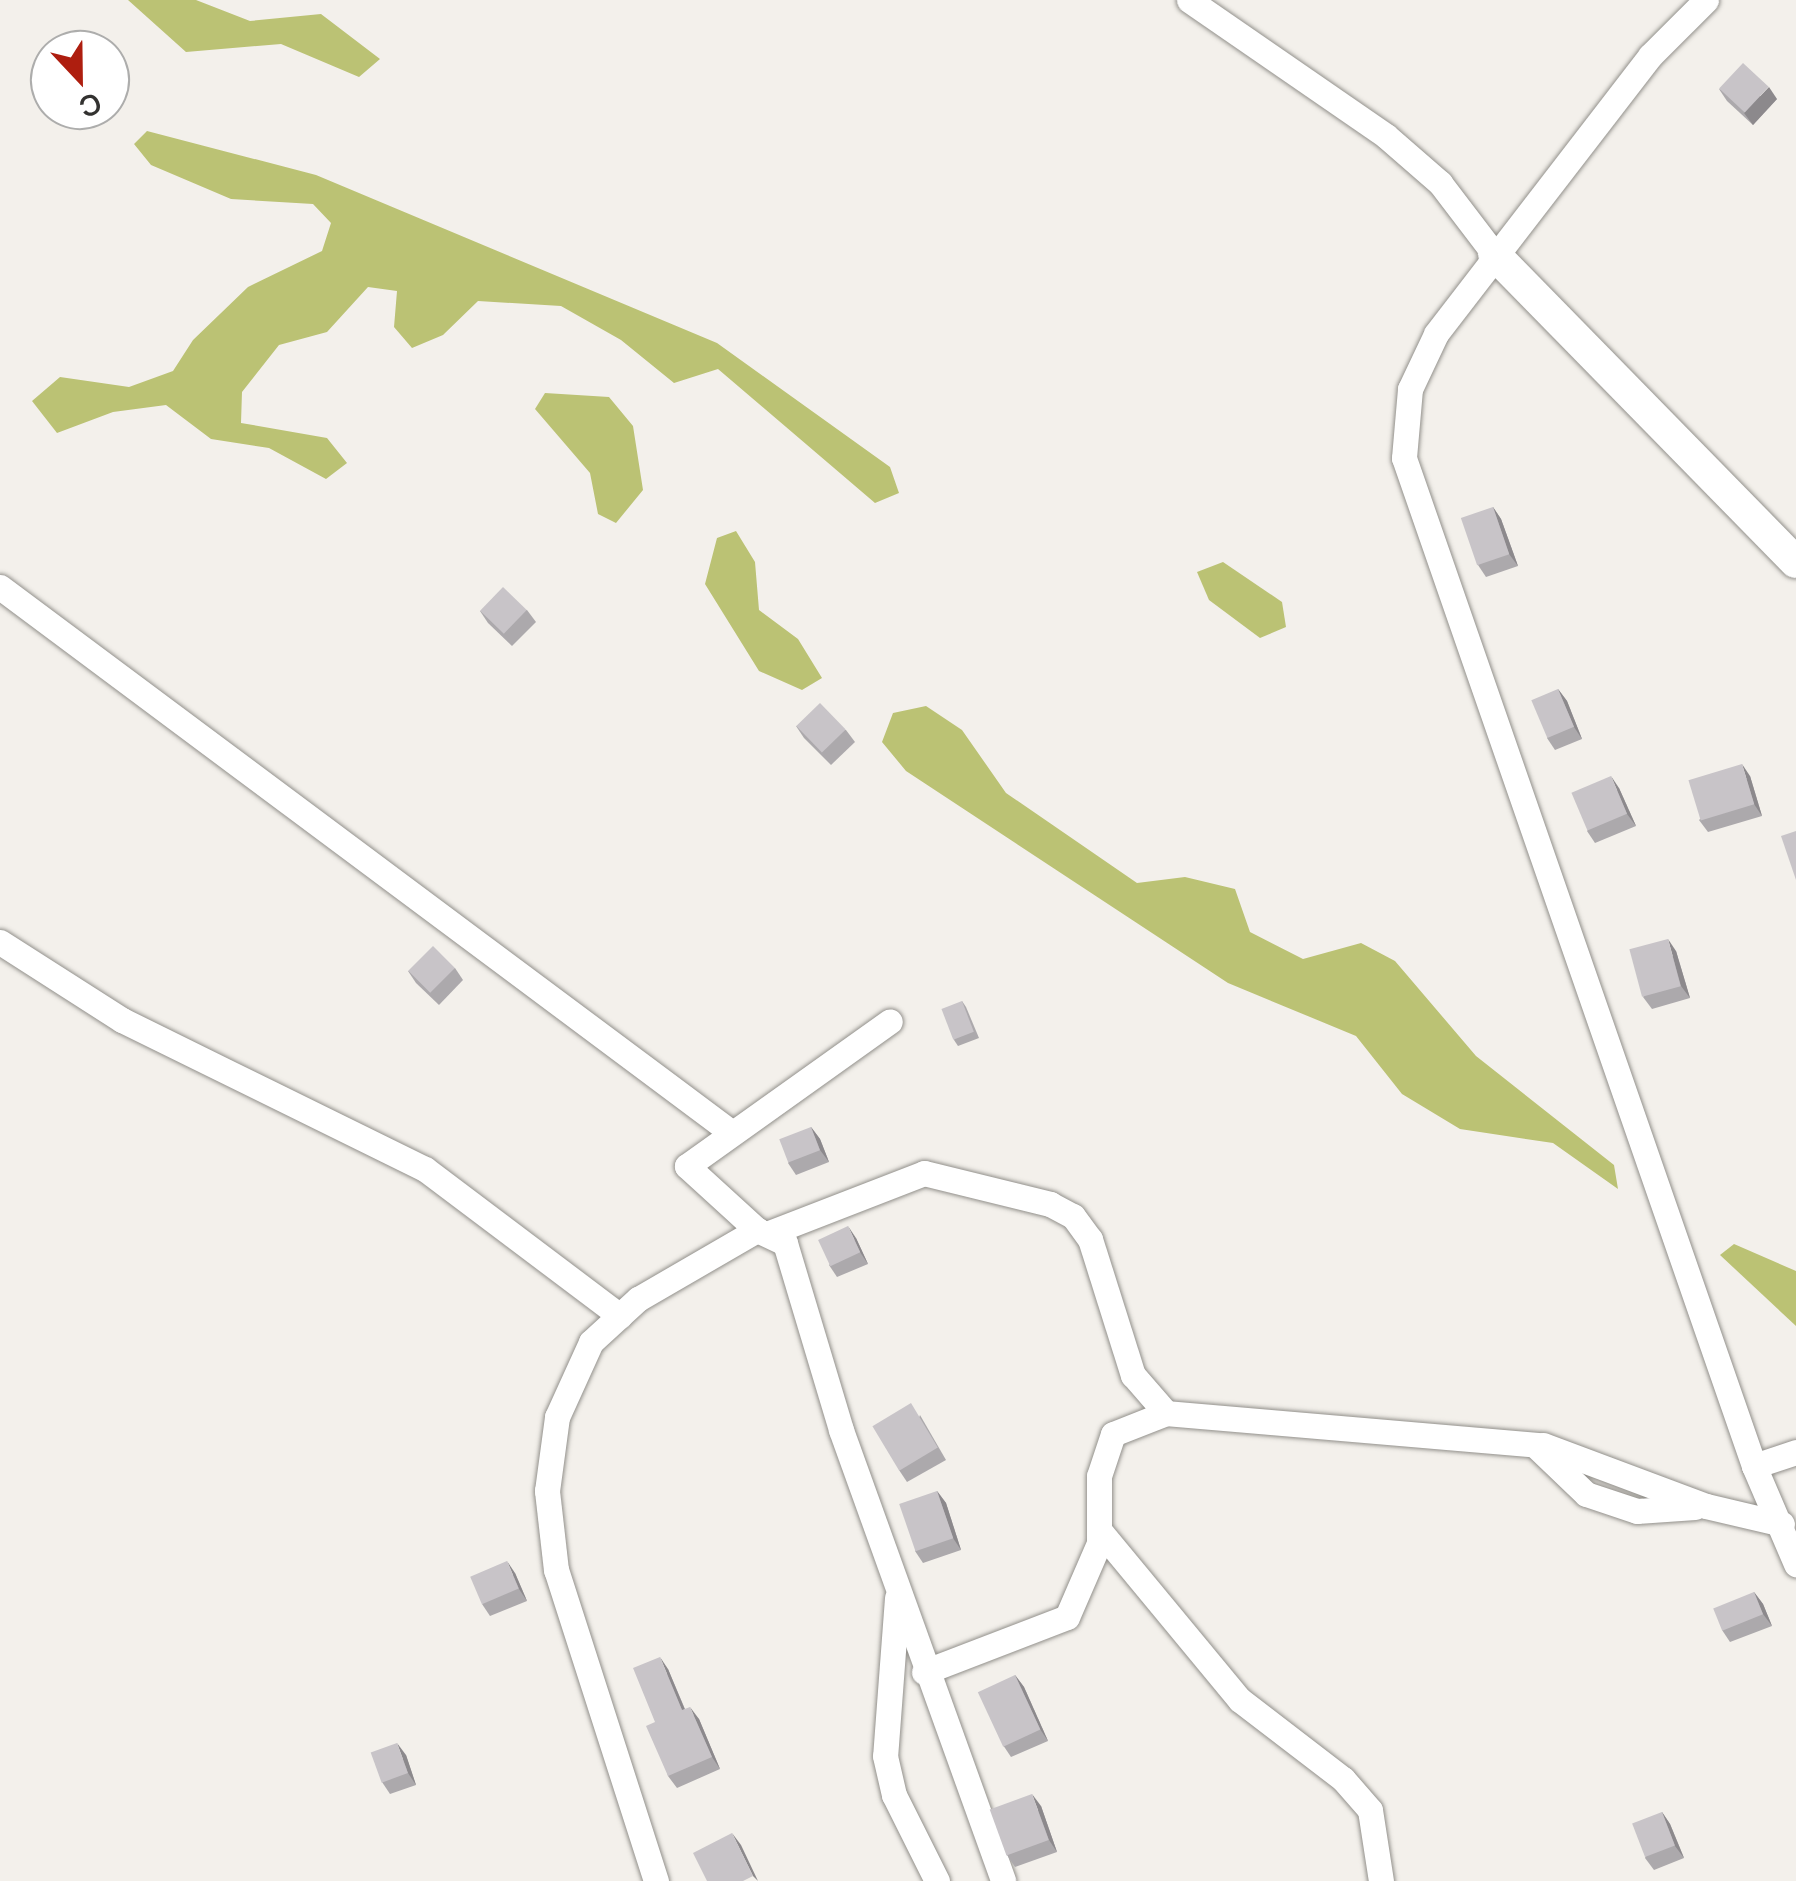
<!DOCTYPE html>
<html>
<head>
<meta charset="utf-8">
<style>
  body { margin:0 }
  #map { position:relative; width:1796px; height:1881px; overflow:hidden; background:#f3f0eb; font-family:Manrope,sans-serif }
  div>[style] { position:absolute }
  .forest>* { inset:0; background:#bbc274 }
  .roads { filter:drop-shadow(0 0 2px #92908b) drop-shadow(0 0 2px #92908b) }
  .minor>* { height:25px; margin:-12.5px; padding:0 12.5px; transform-origin:12.5px; border-radius:12.5px; background:#fff }
  .tertiary>* { height:32px; margin:-16px; padding:0 16px; transform-origin:16px; border-radius:16px; background:#fff }
  .wall>* { inset:0; background:#aca9ac }
  .shaded-wall>* { inset:0; background:#8c898c }
  .building>* { inset:0; background:#c8c4c8; transform-origin:0 0 }
  span { translate:-50% -50%; white-space:nowrap; text-align:center; line-height:1.15; -webkit-text-stroke:10px #fff; paint-order:stroke }
  .north { position:absolute; left:30px; top:30px; width:100px; height:100px; box-sizing:border-box; background:#fff; border:2px solid #adadac; border-radius:50%; rotate:158deg; font-size:28px; font-weight:700; line-height:40px; text-align:center; color:#333230 }
  .north::after { content:''; display:block; margin:auto; width:35px; height:45px; background:#ae1e0f; clip-path:polygon(50% 0,100% 100%,50% 72%,0 100%) }
</style>
</head>
<body>
<div id="map">
  <div class="forest">
    <i style="clip-path:polygon(128px 0,196px 0,250px 21px,321px 14px,380px 59px,359px 77px,281px 44px,186px 52px)"></i>
    <i style="clip-path:polygon(147px 131px,316px 175px,717px 343px,890px 467px,899px 493px,875px 503px,718px 369px,674px 383px,621px 340px,561px 306px,478px 301px,443px 335px,412px 348px,394px 327px,397px 291px,368px 287px,327px 332px,279px 345px,242px 392px,241px 423px,327px 438px,347px 463px,326px 479px,269px 448px,211px 439px,166px 405px,113px 412px,57px 433px,32px 401px,60px 377px,129px 387px,173px 371px,193px 340px,248px 287px,322px 251px,331px 223px,313px 204px,231px 199px,151px 165px,134px 144px)"></i>
    <i style="clip-path:polygon(545px 393px,609px 397px,633px 426px,643px 490px,616px 523px,598px 514px,590px 473px,535px 409px)"></i>
    <i style="clip-path:polygon(736px 531px,755px 562px,759px 610px,798px 639px,822px 678px,802px 690px,759px 671px,705px 584px,717px 538px)"></i>
    <i style="clip-path:polygon(1223px 562px,1282px 602px,1286px 627px,1260px 638px,1209px 600px,1197px 572px)"></i>
    <i style="clip-path:polygon(926px 706px,962px 730px,1006px 793px,1137px 883px,1185px 877px,1235px 889px,1250px 932px,1303px 959px,1361px 943px,1395px 961px,1476px 1056px,1614px 1165px,1618px 1189px,1553px 1143px,1460px 1129px,1402px 1094px,1356px 1036px,1228px 983px,906px 771px,882px 742px,893px 713px)"></i>
    <i style="clip-path:polygon(1734px 1244px,1796px 1271px,1796px 1326px,1720px 1255px)"></i>
  </div>
  <div class="roads">
    <div class="minor">
      <i style="left:1189px;top:0;width:239px;rotate:34.6deg"></i>
      <i style="left:1386px;top:136px;width:72px;rotate:41deg"></i>
      <i style="left:1440px;top:183px;width:89px;rotate:52.7deg"></i>
      <i style="left:1706px;top:0;width:79px;rotate:135deg"></i>
      <i style="left:1650px;top:56px;width:351px;rotate:127.6deg"></i>
      <i style="left:1436px;top:334px;width:61px;rotate:115.3deg"></i>
      <i style="left:1410px;top:389px;width:69px;rotate:95deg"></i>
      <i style="left:1404px;top:458px;width:1067px;rotate:70.85deg"></i>
      <i style="left:1754px;top:1466px;width:107px;rotate:66.8deg"></i>
      <i style="left:0;top:587px;width:912px;rotate:36.71deg"></i>
      <i style="left:0;top:942px;width:145px;rotate:32.6deg"></i>
      <i style="left:122px;top:1020px;width:338px;rotate:26.2deg"></i>
      <i style="left:425px;top:1169px;width:244px;rotate:37deg"></i>
      <i style="left:757px;top:1230px;width:95px;rotate:-137.6deg"></i>
      <i style="left:687px;top:1166px;width:249px;rotate:-35.5deg"></i>
      <i style="left:772px;top:1232px;width:163px;rotate:-21.2deg"></i>
      <i style="left:924px;top:1173px;width:130px;rotate:13.8deg"></i>
      <i style="left:1050px;top:1204px;width:26px;rotate:28deg"></i>
      <i style="left:1073px;top:1216px;width:29px;rotate:54deg"></i>
      <i style="left:1090px;top:1239px;width:143px;rotate:72.5deg"></i>
      <i style="left:1133px;top:1375px;width:50px;rotate:49deg"></i>
      <i style="left:1537px;top:1447px;width:68px;rotate:43.8deg"></i>
      <i style="left:1586px;top:1494px;width:54px;rotate:18.4deg"></i>
      <i style="left:1637px;top:1511px;width:58px;rotate:-3.9deg"></i>
      <i style="left:1754px;top:1466px;width:44px;rotate:-18.4deg"></i>
      <i style="left:1100px;top:1531px;width:219px;rotate:50.4deg"></i>
      <i style="left:1240px;top:1700px;width:130px;rotate:37.5deg"></i>
      <i style="left:1343px;top:1779px;width:41px;rotate:48.9deg"></i>
      <i style="left:1370px;top:1810px;width:72px;rotate:81.2deg"></i>
      <i style="left:897px;top:1598px;width:158px;rotate:94.3deg"></i>
      <i style="left:885px;top:1756px;width:40px;rotate:77deg"></i>
      <i style="left:894px;top:1795px;width:96px;rotate:63.4deg"></i>
      <i style="left:924px;top:1672px;width:153px;rotate:-21deg"></i>
      <i style="left:1067px;top:1617px;width:81px;rotate:-66.6deg"></i>
      <i style="left:1099px;top:1543px;width:67px;rotate:-90deg"></i>
      <i style="left:1099px;top:1476px;width:44px;rotate:-71.6deg"></i>
      <i style="left:1113px;top:1434px;width:57px;rotate:-21.6deg"></i>
      <i style="left:1166px;top:1413px;width:378px;rotate:4.9deg"></i>
      <i style="left:1543px;top:1445px;width:174px;rotate:20.5deg"></i>
      <i style="left:1706px;top:1506px;width:78px;rotate:13.3deg"></i>
      <i style="left:656px;top:1881px;width:327px;rotate:-107.8deg"></i>
      <i style="left:556px;top:1570px;width:80px;rotate:-96.5deg"></i>
      <i style="left:547px;top:1491px;width:75px;rotate:-82.3deg"></i>
      <i style="left:557px;top:1417px;width:82px;rotate:-65.6deg"></i>
      <i style="left:591px;top:1342px;width:64px;rotate:-42.5deg"></i>
      <i style="left:638px;top:1299px;width:138px;rotate:-30.1deg"></i>
      <i style="left:757px;top:1230px;width:31px;rotate:25deg"></i>
      <i style="left:785px;top:1243px;width:195px;rotate:73.3deg"></i>
      <i style="left:841px;top:1430px;width:479px;rotate:70.2deg"></i>
    </div>
    <div class="tertiary">
      <i style="left:1494px;top:254px;width:431px;rotate:45.6deg"></i>
    </div>
  </div>
  <div class="wall">
    <i style="clip-path:polygon(1719px 89px,1777px 99px,1753px 125px,1727px 101px)"></i>
    <i style="clip-path:polygon(1493px 507px,1501px 519px,1518px 566px,1486px 577px,1478px 565px)"></i>
    <i style="clip-path:polygon(527px 610px,536px 622px,512px 646px,488px 623px,480px 611px)"></i>
    <i style="clip-path:polygon(1558px 689px,1567px 701px,1582px 739px,1555px 750px,1547px 738px)"></i>
    <i style="clip-path:polygon(796px 726px,846px 730px,855px 742px,831px 765px,804px 738px)"></i>
    <i style="clip-path:polygon(1750px 776px,1762px 816px,1708px 832px,1699px 820px)"></i>
    <i style="clip-path:polygon(1619px 788px,1636px 826px,1595px 843px,1587px 831px)"></i>
    <i style="clip-path:polygon(1676px 951px,1690px 998px,1652px 1009px,1643px 997px)"></i>
    <i style="clip-path:polygon(455px 968px,463px 980px,439px 1005px,416px 983px,408px 971px)"></i>
    <i style="clip-path:polygon(962px 1001px,966px 1007px,979px 1038px,958px 1046px,954px 1040px)"></i>
    <i style="clip-path:polygon(811px 1127px,820px 1139px,829px 1162px,796px 1175px,788px 1163px)"></i>
    <i style="clip-path:polygon(856px 1238px,868px 1264px,837px 1277px,829px 1265px)"></i>
    <i style="clip-path:polygon(920px 1415px,946px 1460px,907px 1482px,899px 1470px)"></i>
    <i style="clip-path:polygon(937px 1491px,946px 1503px,961px 1550px,923px 1563px,915px 1551px)"></i>
    <i style="clip-path:polygon(515px 1573px,527px 1601px,490px 1616px,482px 1604px)"></i>
    <i style="clip-path:polygon(1754px 1592px,1763px 1604px,1772px 1626px,1730px 1642px,1722px 1630px)"></i>
    <i style="clip-path:polygon(668px 1669px,685px 1709px,699px 1719px,720px 1769px,677px 1788px,668px 1776px,655px 1722px)"></i>
    <i style="clip-path:polygon(1015px 1675px,1024px 1687px,1048px 1741px,1011px 1757px,1003px 1745px)"></i>
    <i style="clip-path:polygon(406px 1755px,416px 1785px,390px 1794px,382px 1782px)"></i>
    <i style="clip-path:polygon(1041px 1806px,1057px 1852px,1015px 1867px,1007px 1855px)"></i>
    <i style="clip-path:polygon(1662px 1812px,1670px 1824px,1684px 1858px,1654px 1870px,1645px 1858px)"></i>
  </div>
  <div class="shaded-wall">
    <i style="clip-path:polygon(1769px 87px,1777px 99px,1753px 125px,1744px 113px)"></i>
    <i style="clip-path:polygon(1493px 507px,1501px 519px,1518px 566px,1509px 554px)"></i>
    <i style="clip-path:polygon(1558px 689px,1567px 701px,1582px 739px,1574px 727px)"></i>
    <i style="clip-path:polygon(1742px 764px,1750px 776px,1762px 816px,1754px 804px)"></i>
    <i style="clip-path:polygon(1611px 776px,1619px 788px,1636px 826px,1627px 814px)"></i>
    <i style="clip-path:polygon(1668px 939px,1676px 951px,1690px 998px,1681px 986px)"></i>
    <i style="clip-path:polygon(811px 1127px,820px 1139px,829px 1162px,820px 1150px)"></i>
    <i style="clip-path:polygon(848px 1226px,856px 1238px,868px 1264px,860px 1252px)"></i>
    <i style="clip-path:polygon(937px 1491px,946px 1503px,961px 1550px,953px 1538px)"></i>
    <i style="clip-path:polygon(507px 1561px,515px 1573px,527px 1601px,519px 1589px)"></i>
    <i style="clip-path:polygon(1754px 1592px,1763px 1604px,1772px 1626px,1763px 1614px)"></i>
    <i style="clip-path:polygon(660px 1657px,668px 1669px,690px 1722px,682px 1710px)"></i>
    <i style="clip-path:polygon(1015px 1675px,1024px 1687px,1048px 1741px,1040px 1729px)"></i>
    <i style="clip-path:polygon(690px 1707px,699px 1719px,720px 1769px,712px 1757px)"></i>
    <i style="clip-path:polygon(397px 1743px,406px 1755px,416px 1785px,408px 1773px)"></i>
    <i style="clip-path:polygon(1032px 1794px,1041px 1806px,1057px 1852px,1049px 1840px)"></i>
    <i style="clip-path:polygon(1662px 1812px,1670px 1824px,1684px 1858px,1675px 1846px)"></i>
    <i style="clip-path:polygon(732px 1833px,741px 1845px,758px 1881px,753px 1876px)"></i>
  </div>
  <div class="building">
    <i style="left:1743px;top:63px;width:35px;height:35px;rotate:43deg"></i>
    <i style="left:1493px;top:507px;width:50px;height:34px;rotate:71deg"></i>
    <i style="left:503px;top:587px;width:33px;height:33px;rotate:44deg"></i>
    <i style="left:1558px;top:689px;width:41px;height:29px;rotate:67deg"></i>
    <i style="left:820px;top:703px;width:37px;height:33px;rotate:46deg"></i>
    <i style="left:1742px;top:764px;width:42px;height:56px;rotate:73deg"></i>
    <i style="left:1611px;top:776px;width:41px;height:43px;rotate:67deg"></i>
    <i style="clip-path:polygon(1796px 831px,1796px 880px,1781px 836px)"></i>
    <i style="left:1668px;top:939px;width:49px;height:40px;rotate:75deg"></i>
    <i style="left:433px;top:946px;width:31px;height:35px;rotate:45deg"></i>
    <i style="left:962px;top:1001px;width:33px;height:22px;rotate:69deg"></i>
    <i style="left:811px;top:1127px;width:25px;height:34px;rotate:69deg"></i>
    <i style="left:848px;top:1226px;width:29px;height:33px;rotate:65deg"></i>
    <i style="left:911px;top:1403px;width:52px;height:45px;rotate:59deg"></i>
    <i style="left:937px;top:1491px;width:50px;height:40px;rotate:71deg"></i>
    <i style="left:507px;top:1561px;width:30px;height:40px;rotate:67deg"></i>
    <i style="left:1754px;top:1592px;width:24px;height:44px;rotate:68deg"></i>
    <i style="clip-path:polygon(660px 1657px,682px 1710px,690px 1707px,712px 1757px,668px 1776px,646px 1726px,655px 1722px,633px 1668px)"></i>
    <i style="left:1015px;top:1675px;width:60px;height:41px;rotate:65deg"></i>
    <i style="left:397px;top:1743px;width:32px;height:28px;rotate:70deg"></i>
    <i style="left:1032px;top:1794px;width:49px;height:45px;rotate:70deg"></i>
    <i style="left:1662px;top:1812px;width:36px;height:32px;rotate:69deg"></i>
    <i style="clip-path:polygon(732px 1833px,753px 1876px,743px 1881px,707px 1881px,693px 1853px)"></i>
  </div>
  <div class="north">С</div>
</div>
</body>
</html>
